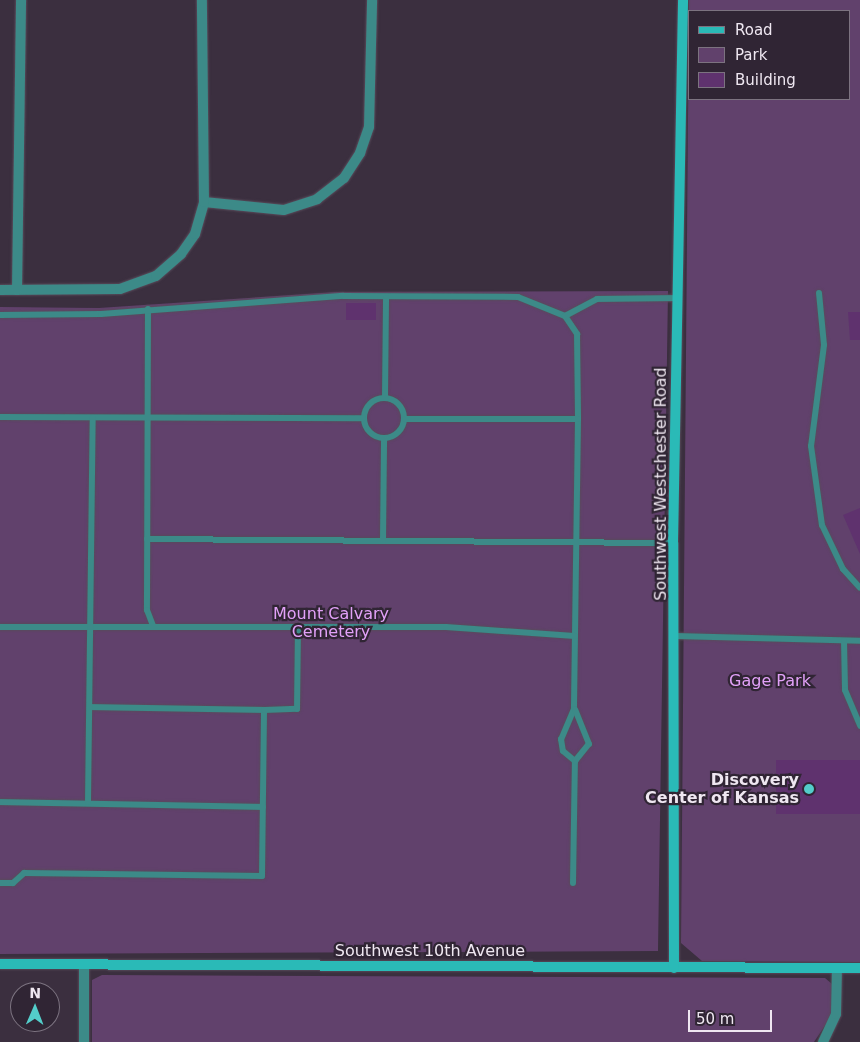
<!DOCTYPE html>
<html>
<head>
<meta charset="utf-8">
<style>
  body { margin:0 }
  #map { position:relative; width:860px; height:1042px; overflow:hidden; background:#3b2f3f; font-family:"DejaVu Sans",sans-serif }
  div>[style] { position:absolute }
  .green>* { inset:0; background:#61416c }
  .building>* { inset:0; background:#5f326e; transform-origin:0 0 }
  .roads { filter:drop-shadow(0 0 1px #584c5b) drop-shadow(0 0 1px #584c5b) }
  .lane>* { height:6px; margin:-3px; padding:0 3px; transform-origin:3px; border-radius:3px; background:#3c8a88 }
  .lane>.ring { margin:-3px; padding:0; box-sizing:content-box; background:none; border:6px solid #3c8a88; border-radius:50% }
  .street>* { height:10px; margin:-5px; padding:0 5px; transform-origin:5px; border-radius:5px; background:#3c8a88 }
  .secondary>* { height:10px; margin:-5px; padding:0 5px; transform-origin:5px; border-radius:5px; background:#2abab7 }
  .dots>* { width:14px; height:14px; translate:-50% -50%; box-sizing:border-box; border:2px solid #302534; border-radius:50% }
  span { translate:-50% -50%; white-space:nowrap; text-align:center; line-height:1.15; -webkit-text-stroke:4.5px #302534; paint-order:stroke }
  .street-label { font-size:16px; color:#efe7f1 }
  .park-label { font-size:16px; color:#e2a1f8 }
  .poi-label { font-size:16px; color:#efe7f1; font-weight:700 }
  .right { translate:-100% -50%; text-align:right }
  .legend { position:absolute; left:688px; top:10px; width:162px; height:90px; box-sizing:border-box; background:#302534; border:1px solid #7c7380; margin:0; padding:6px 9px; list-style:none; font-size:15px; color:#efe7f1 }
  .legend li { display:flex; align-items:center; gap:10px; height:25px }
  .legend b { width:25px; border:1px solid #7c7380 }
  .north { position:absolute; left:10px; top:982px; width:50px; height:50px; box-sizing:border-box; background:#302534; border:1px solid #7c7380; border-radius:50%; rotate:1deg; font-size:14px; font-weight:700; line-height:20px; text-align:center; color:#efe7f1 }
  .north::after { content:''; display:block; margin:auto; width:18px; height:22px; background:#53cdca; clip-path:polygon(50% 0,100% 100%,50% 72%,0 100%) }
  .scale { position:absolute; left:688px; top:1010px; width:84px; height:22px; box-sizing:border-box; border:2px solid #efe7f1; border-top:0; padding-left:6px; font-size:15px; line-height:18px; white-space:nowrap; color:#efe7f1; -webkit-text-stroke:4px #302534; paint-order:stroke }
</style>
</head>
<body>
<div id="map">
  <div class="green">
    <i style="clip-path:polygon(evenodd,689px 0,860px 0,860px 962px,702px 961px,681px 943px,689px 0,689px 11px,849px 11px,849px 99px,689px 99px,689px 11px)"></i>
    <i style="clip-path:polygon(668px 291px,658px 951px,0 954px,0 307px,99px 308px,337px 292px)"></i>
    <i style="clip-path:polygon(102px 975px,825px 978px,832px 984px,832px 1015px,814px 1042px,92px 1042px,92px 980px)"></i>
  </div>
  <div class="building">
    <i style="left:346px;top:303px;width:30px;height:17px"></i>
    <i style="clip-path:polygon(848px 312px,860px 312px,860px 340px,850px 340px)"></i>
    <i style="clip-path:polygon(860px 508px,860px 554px,843px 515px)"></i>
    <i style="left:776px;top:760px;width:84px;height:54px"></i>
  </div>
  <div class="roads">
    <div class="lane">
      <i style="left:819px;top:293px;width:52px;rotate:84.5deg"></i>
      <i style="left:824px;top:345px;width:102px;rotate:97.3deg"></i>
      <i style="left:811px;top:446px;width:80px;rotate:82.1deg"></i>
      <i style="left:822px;top:525px;width:49px;rotate:64.5deg"></i>
      <i style="left:843px;top:569px;width:25px;rotate:48deg"></i>
      <i style="left:148px;top:309px;width:301px;rotate:90.2deg"></i>
      <i style="left:147px;top:610px;width:17px;rotate:69deg"></i>
      <i style="left:0;top:315px;width:101px;rotate:-0.6deg"></i>
      <i style="left:101px;top:314px;width:243px;rotate:-4.3deg"></i>
      <i style="left:343px;top:296px;width:175px;rotate:0.3deg"></i>
      <i style="left:518px;top:297px;width:51px;rotate:22deg"></i>
      <i style="left:565px;top:316px;width:22px;rotate:56deg"></i>
      <i style="left:577px;top:334px;width:85px;rotate:89.3deg"></i>
      <i style="left:578px;top:419px;width:290px;rotate:90.8deg"></i>
      <i style="left:574px;top:709px;width:33px;rotate:113deg"></i>
      <i style="left:561px;top:739px;width:12px;rotate:81deg"></i>
      <i style="left:563px;top:751px;width:16px;rotate:40deg"></i>
      <i style="left:565px;top:316px;width:36px;rotate:-28deg"></i>
      <i style="left:597px;top:299px;width:81px;rotate:-0.7deg"></i>
      <i style="left:385px;top:397px;width:99px;rotate:-89.4deg"></i>
      <i class="ring" style="left:364px;top:398px;width:34px;height:34px"></i>
      <i style="left:0;top:417px;width:363px;rotate:0.2deg"></i>
      <i style="left:405px;top:419px;width:173px"></i>
      <i style="left:147px;top:539px;width:526px;rotate:0.44deg"></i>
      <i style="left:383px;top:540px;width:101px;rotate:-89.4deg"></i>
      <i style="left:0;top:627px;width:446px"></i>
      <i style="left:446px;top:627px;width:129px;rotate:4deg"></i>
      <i style="left:675px;top:636px;width:185px;rotate:1.5deg"></i>
      <i style="left:844px;top:641px;width:49px;rotate:88.8deg"></i>
      <i style="left:845px;top:690px;width:39px;rotate:67deg"></i>
      <i style="left:90px;top:707px;width:174px;rotate:1deg"></i>
      <i style="left:0;top:802px;width:263px;rotate:1.1deg"></i>
      <i style="left:88px;top:802px;width:384px;rotate:-89.3deg"></i>
      <i style="left:0;top:883px;width:13px"></i>
      <i style="left:13px;top:883px;width:15px;rotate:-42deg"></i>
      <i style="left:24px;top:873px;width:238px;rotate:0.7deg"></i>
      <i style="left:262px;top:876px;width:166px;rotate:-89.3deg"></i>
      <i style="left:264px;top:710px;width:33px;rotate:-2deg"></i>
      <i style="left:297px;top:709px;width:83px;rotate:-89.3deg"></i>
      <i style="left:573px;top:883px;width:122px;rotate:-89.1deg"></i>
      <i style="left:575px;top:761px;width:22px;rotate:-51deg"></i>
      <i style="left:589px;top:744px;width:37px;rotate:-112deg"></i>
    </div>
    <div class="street">
      <i style="left:204px;top:202px;width:80px;rotate:5.7deg"></i>
      <i style="left:284px;top:210px;width:35px;rotate:-18deg"></i>
      <i style="left:317px;top:199px;width:34px;rotate:-38deg"></i>
      <i style="left:344px;top:178px;width:30px;rotate:-57deg"></i>
      <i style="left:360px;top:153px;width:28px;rotate:-71deg"></i>
      <i style="left:369px;top:127px;width:127px;rotate:-88.6deg"></i>
      <i style="left:0;top:290px;width:120px;rotate:-0.5deg"></i>
      <i style="left:120px;top:289px;width:38px;rotate:-20deg"></i>
      <i style="left:156px;top:276px;width:33px;rotate:-41deg"></i>
      <i style="left:181px;top:254px;width:24px;rotate:-55deg"></i>
      <i style="left:195px;top:234px;width:33px;rotate:-74deg"></i>
      <i style="left:204px;top:202px;width:202px;rotate:-90.6deg"></i>
      <i style="left:17px;top:290px;width:290px;rotate:-89.2deg"></i>
      <i style="left:84px;top:1042px;width:77px;rotate:-90deg"></i>
      <i style="left:823px;top:1042px;width:31px;rotate:-65deg"></i>
      <i style="left:836px;top:1014px;width:46px;rotate:-88.8deg"></i>
    </div>
    <div class="secondary">
      <i style="left:0;top:964px;width:860px;rotate:0.27deg"></i>
      <i style="left:674px;top:968px;width:425px;rotate:-90.1deg"></i>
      <i style="left:673px;top:543px;width:543px;rotate:-88.94deg"></i>
    </div>
  </div>
  <div class="dots">
    <i style="left:809px;top:789px;background:#53cdca"></i>
  </div>
  <div class="street-label">
    <span style="left:661px;top:484px;rotate:-90deg">Southwest Westchester Road</span>
    <span style="left:430px;top:951px">Southwest 10th Avenue</span>
  </div>
  <div class="park-label">
    <span style="left:331px;top:623px">Mount Calvary<br>Cemetery</span>
    <span style="left:770px;top:681px">Gage Park</span>
  </div>
  <div class="poi-label">
    <span class="right" style="left:799px;top:789px">Discovery<br>Center of Kansas</span>
  </div>
  <ul class="legend">
  <li><b style="height:6px;background:#2abab7"></b>Road</li>
  <li><b style="height:14px;background:#61416c"></b>Park</li>
  <li><b style="height:14px;background:#5f326e"></b>Building</li>
  </ul>
  <div class="north">N</div>
  <div class="scale">50 m</div>
</div>
</body>
</html>
